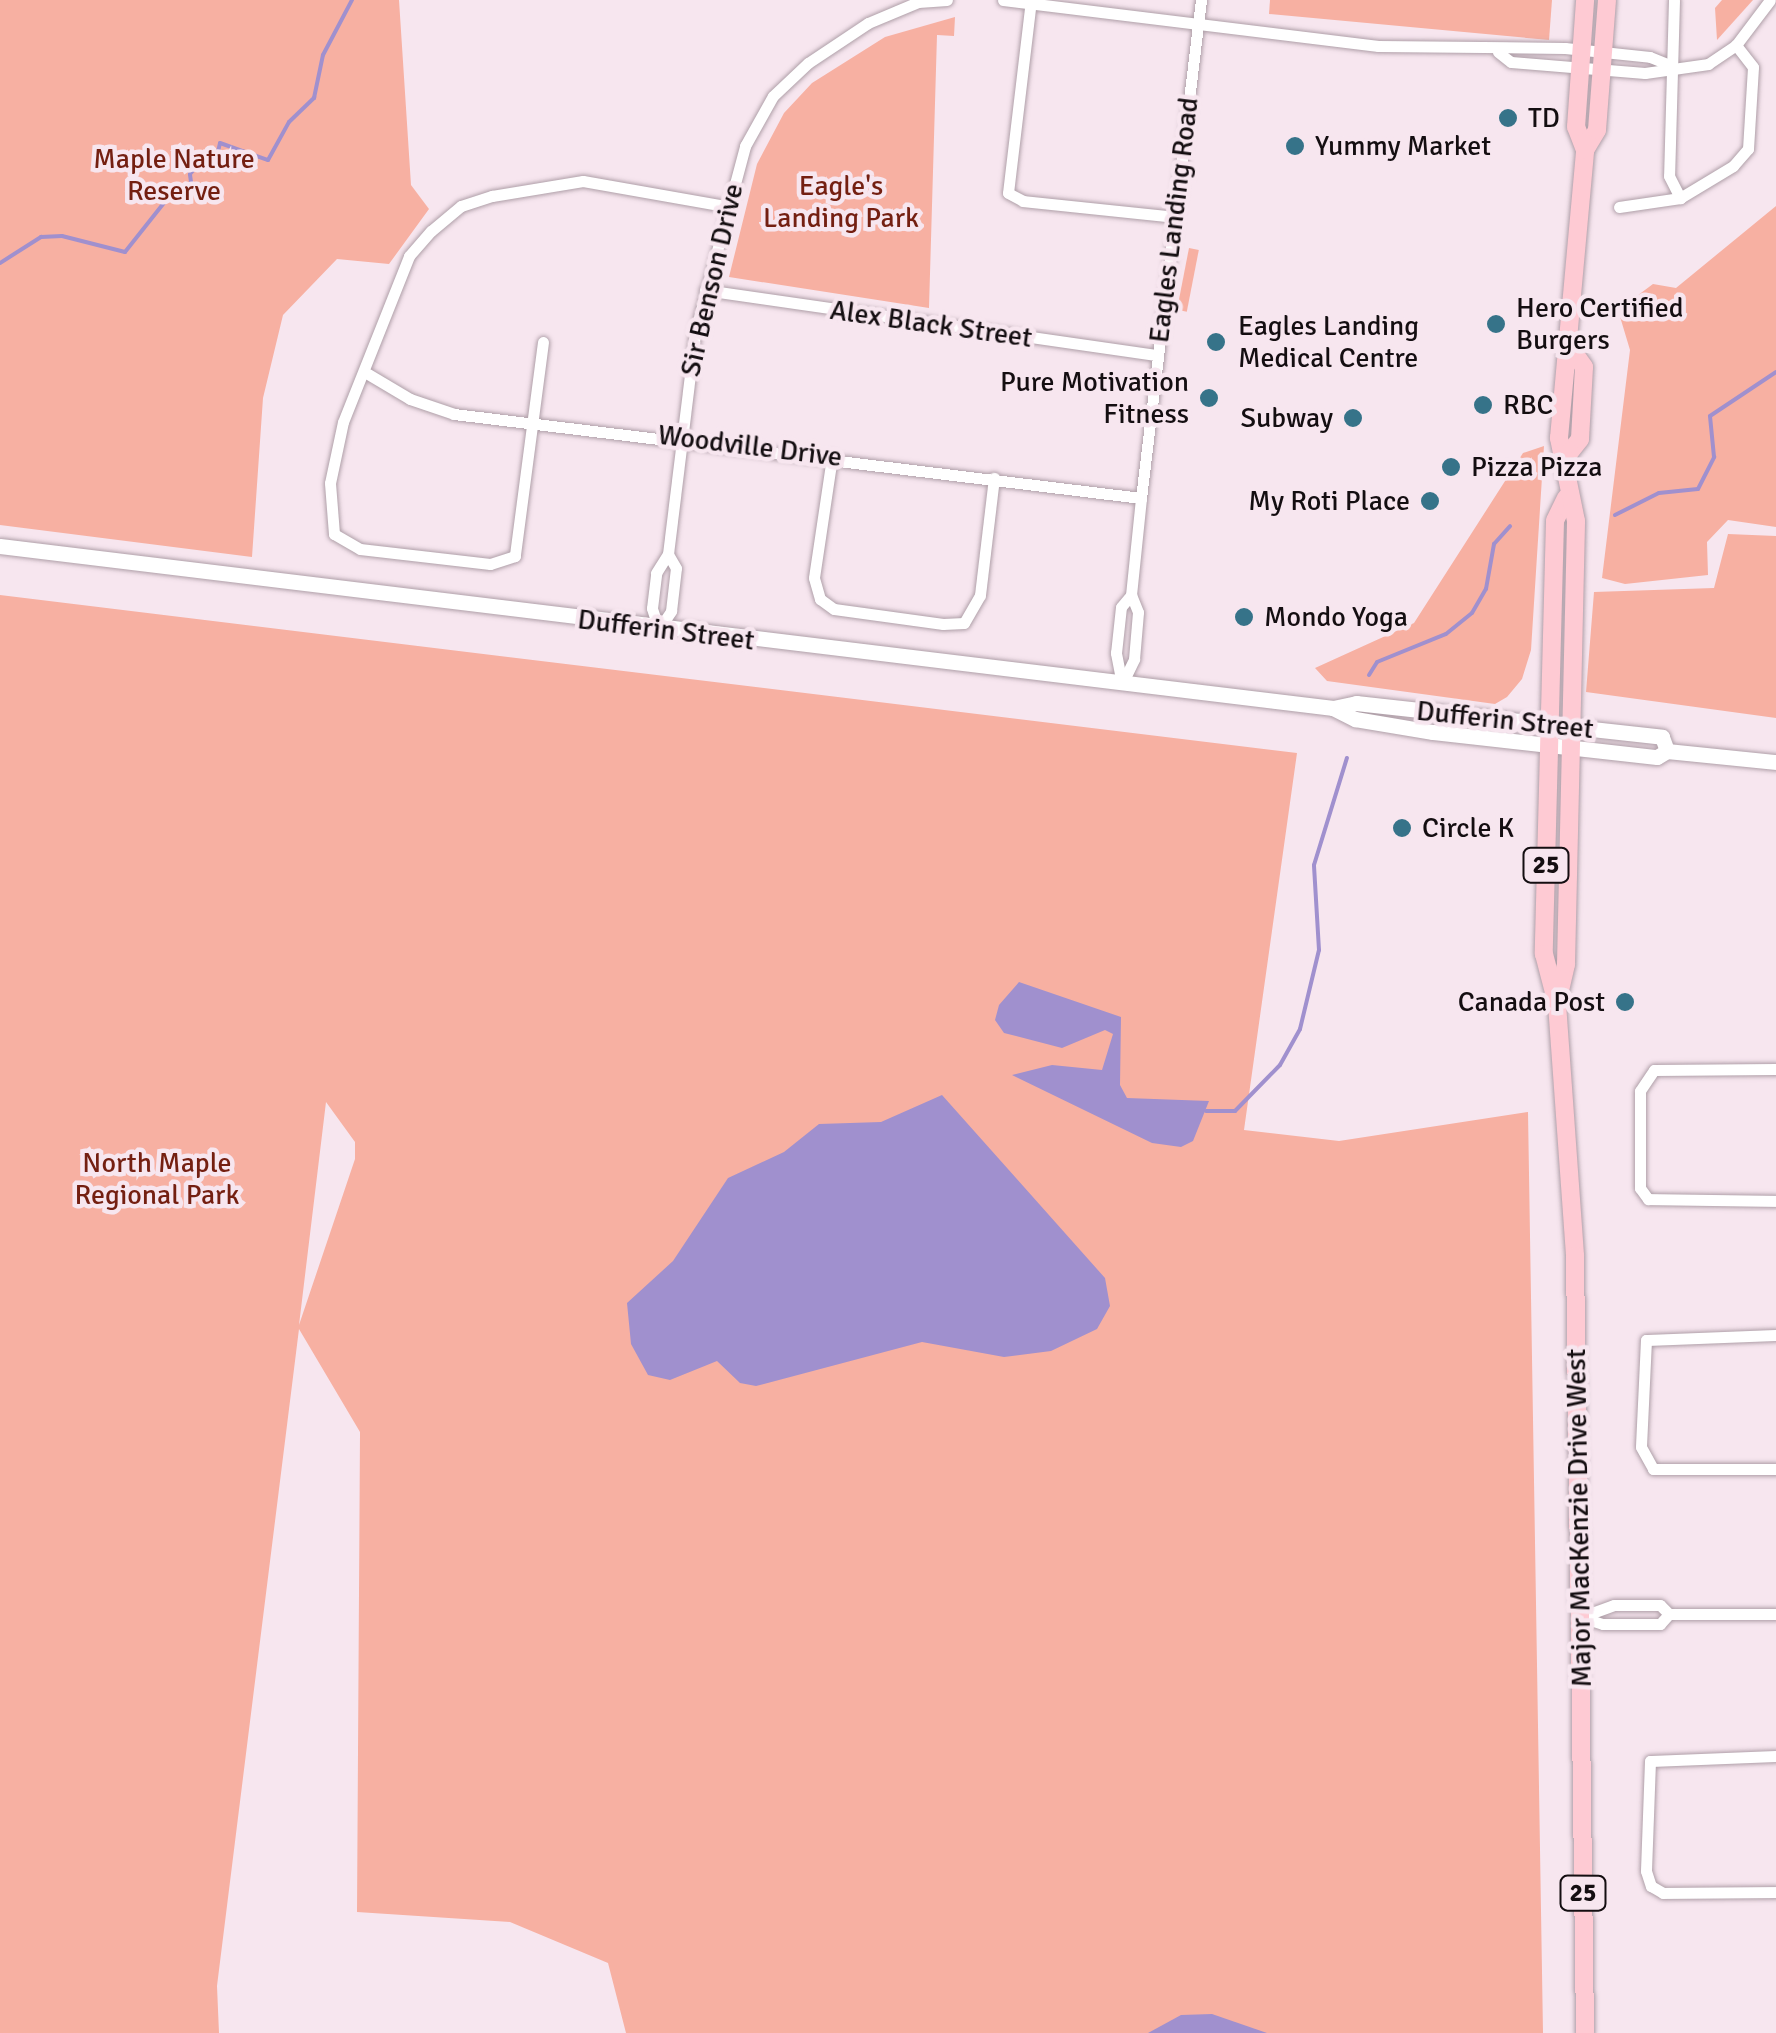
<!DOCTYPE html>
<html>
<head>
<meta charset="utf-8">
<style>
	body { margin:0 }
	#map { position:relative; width:1776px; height:2033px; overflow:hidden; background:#f7e6ef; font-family:Signika,sans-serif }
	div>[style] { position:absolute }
	.green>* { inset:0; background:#f7b0a2; transform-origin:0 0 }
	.water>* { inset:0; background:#a090ce }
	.stream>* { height:4px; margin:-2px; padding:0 2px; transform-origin:2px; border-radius:2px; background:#a090ce }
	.roads { filter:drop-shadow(0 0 2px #af9fa8) drop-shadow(0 0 2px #af9fa8) }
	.minor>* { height:11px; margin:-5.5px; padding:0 5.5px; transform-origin:5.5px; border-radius:5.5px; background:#fff }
	.secondary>* { height:15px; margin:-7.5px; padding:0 7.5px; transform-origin:7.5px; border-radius:7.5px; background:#fff }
	.primary>* { height:18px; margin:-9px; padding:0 9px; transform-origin:9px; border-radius:9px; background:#fecad3 }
	.dots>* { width:28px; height:28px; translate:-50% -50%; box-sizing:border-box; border:5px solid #f7e6ef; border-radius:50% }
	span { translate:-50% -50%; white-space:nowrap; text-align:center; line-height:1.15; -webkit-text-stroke:9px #f7e6ef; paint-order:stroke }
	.shield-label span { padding:2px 8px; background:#f7e6ef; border:2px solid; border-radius:8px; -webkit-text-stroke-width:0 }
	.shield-label { font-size:25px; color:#140e11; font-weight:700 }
	.poi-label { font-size:28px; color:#140e11 }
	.left { translate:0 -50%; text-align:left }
	.right { translate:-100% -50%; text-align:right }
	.park-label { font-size:28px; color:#741f11 }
	.street-label { font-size:28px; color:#140e11 }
</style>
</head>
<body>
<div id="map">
	<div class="green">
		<div style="clip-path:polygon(0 0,399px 0,411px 185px,429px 209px,389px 264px,337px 259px,283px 315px,263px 398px,252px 557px,0 525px)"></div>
		<div style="clip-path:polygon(1270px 0,1552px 0,1549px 40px,1269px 14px)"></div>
		<div style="clip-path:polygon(1722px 0,1753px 0,1717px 40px,1715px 8px)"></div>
		<div style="clip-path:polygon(955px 17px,954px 36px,937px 35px,929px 308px,729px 277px,757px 164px,784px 113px,812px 83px,885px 37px)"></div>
		<div style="clip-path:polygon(1776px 206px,1776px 527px,1728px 520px,1707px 542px,1708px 575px,1625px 584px,1602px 578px,1630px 350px,1618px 310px,1653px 284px,1676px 288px)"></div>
		<div style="left:1189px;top:248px;width:10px;height:63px;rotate:11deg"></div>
		<div style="clip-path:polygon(1544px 446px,1531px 650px,1522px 679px,1507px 697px,1495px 704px,1327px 681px,1315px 668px,1414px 623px,1523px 453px)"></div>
		<div style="clip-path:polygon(1728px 534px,1776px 536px,1776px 718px,1586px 692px,1594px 592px,1714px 588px)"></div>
		<div style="clip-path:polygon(evenodd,0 595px,1297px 753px,1244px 1130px,1339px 1141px,1528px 1112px,1543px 2033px,626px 2033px,608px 1963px,510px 1922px,357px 1912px,360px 1432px,299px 1329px,217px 1986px,219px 2033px,0 2033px,0 595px,326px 1102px,355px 1142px,355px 1159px,299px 1325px,326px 1102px)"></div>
	</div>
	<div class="water">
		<div style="clip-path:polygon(1019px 982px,1121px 1017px,1120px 1085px,1127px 1098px,1209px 1101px,1193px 1141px,1181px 1147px,1152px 1143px,1012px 1075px,1052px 1065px,1102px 1070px,1113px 1034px,1105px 1030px,1062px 1048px,1004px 1033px,995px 1020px,999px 1005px)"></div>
		<div style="clip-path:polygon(942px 1095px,1105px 1278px,1110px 1306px,1097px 1329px,1051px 1351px,1004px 1357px,922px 1342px,756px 1386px,740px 1383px,717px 1361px,670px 1380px,648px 1375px,631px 1344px,627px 1303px,673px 1261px,728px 1178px,784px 1152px,819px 1124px,881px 1122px)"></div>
		<div style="clip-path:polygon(1212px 2014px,1267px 2033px,1148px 2033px,1181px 2015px)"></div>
	</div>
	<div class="stream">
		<div style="left:0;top:263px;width:49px;rotate:-32.4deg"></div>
		<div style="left:41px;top:237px;width:21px;rotate:-3deg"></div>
		<div style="left:62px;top:236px;width:65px;rotate:14.3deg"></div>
		<div style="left:125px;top:252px;width:68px;rotate:-51.6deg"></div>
		<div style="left:167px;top:199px;width:27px;rotate:-22deg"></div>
		<div style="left:192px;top:189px;width:15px;rotate:-98deg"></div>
		<div style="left:190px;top:174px;width:21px;rotate:-49deg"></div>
		<div style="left:204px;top:158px;width:13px;rotate:-9deg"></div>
		<div style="left:217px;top:156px;width:13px;rotate:-77deg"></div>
		<div style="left:220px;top:143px;width:51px;rotate:19.5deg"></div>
		<div style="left:268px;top:160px;width:43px;rotate:-61.1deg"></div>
		<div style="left:289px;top:122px;width:35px;rotate:-44deg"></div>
		<div style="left:314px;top:98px;width:44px;rotate:-78.2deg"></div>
		<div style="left:323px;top:55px;width:62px;rotate:-62.2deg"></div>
		<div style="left:1615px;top:515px;width:49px;rotate:-26.6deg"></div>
		<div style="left:1659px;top:493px;width:39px;rotate:-6deg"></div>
		<div style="left:1698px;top:489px;width:36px;rotate:-63deg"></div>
		<div style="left:1714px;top:457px;width:41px;rotate:-95.6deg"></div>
		<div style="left:1710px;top:416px;width:79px;rotate:-33.7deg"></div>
		<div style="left:1369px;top:675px;width:15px;rotate:-58deg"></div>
		<div style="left:1377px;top:662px;width:74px;rotate:-22.1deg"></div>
		<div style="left:1446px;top:634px;width:33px;rotate:-39deg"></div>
		<div style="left:1472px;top:613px;width:28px;rotate:-60deg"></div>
		<div style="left:1486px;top:589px;width:46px;rotate:-79.9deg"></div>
		<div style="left:1494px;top:544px;width:24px;rotate:-48deg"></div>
		<div style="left:1206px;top:1111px;width:29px"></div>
		<div style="left:1235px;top:1111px;width:64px;rotate:-45.6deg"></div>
		<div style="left:1280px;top:1065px;width:41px;rotate:-60.9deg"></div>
		<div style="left:1300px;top:1029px;width:81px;rotate:-76.5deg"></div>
		<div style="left:1319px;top:950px;width:85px;rotate:-93.4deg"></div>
		<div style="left:1314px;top:865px;width:112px;rotate:-72.9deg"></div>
	</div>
	<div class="roads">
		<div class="minor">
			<div style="left:1003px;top:0;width:378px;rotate:7deg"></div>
			<div style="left:1378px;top:46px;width:187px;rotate:0.6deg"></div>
			<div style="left:1565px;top:48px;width:85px;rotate:6deg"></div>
			<div style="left:1650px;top:57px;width:22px;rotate:22deg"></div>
			<div style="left:1031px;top:0;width:194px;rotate:96.8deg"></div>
			<div style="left:1008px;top:193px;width:17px;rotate:28deg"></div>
			<div style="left:1023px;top:201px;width:153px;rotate:6deg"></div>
			<div style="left:1674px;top:0;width:176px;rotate:91.6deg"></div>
			<div style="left:1669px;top:176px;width:25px;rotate:63deg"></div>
			<div style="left:1498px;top:52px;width:16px;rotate:38deg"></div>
			<div style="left:1511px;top:62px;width:134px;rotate:4.7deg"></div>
			<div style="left:1645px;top:73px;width:64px;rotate:-8.1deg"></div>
			<div style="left:1708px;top:64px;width:34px;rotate:-34deg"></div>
			<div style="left:1736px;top:45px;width:56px;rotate:-52.9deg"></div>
			<div style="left:1619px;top:207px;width:62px;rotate:-8.4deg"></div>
			<div style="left:1680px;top:198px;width:62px;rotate:-31.1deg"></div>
			<div style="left:1733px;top:166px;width:23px;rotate:-49deg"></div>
			<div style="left:1748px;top:149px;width:82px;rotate:-86.5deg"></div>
			<div style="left:1753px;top:67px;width:28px;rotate:-128deg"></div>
			<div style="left:705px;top:290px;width:457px;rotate:8.2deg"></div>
			<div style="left:543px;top:342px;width:216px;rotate:97.5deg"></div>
			<div style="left:515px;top:556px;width:26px;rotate:162deg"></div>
			<div style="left:490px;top:564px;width:131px;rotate:-173.4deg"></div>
			<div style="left:360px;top:549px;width:30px;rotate:-150deg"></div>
			<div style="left:334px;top:534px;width:51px;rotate:-94.5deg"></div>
			<div style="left:330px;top:483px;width:62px;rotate:-78deg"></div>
			<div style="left:343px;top:422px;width:179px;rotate:-68.3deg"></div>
			<div style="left:409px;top:256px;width:33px;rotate:-49deg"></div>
			<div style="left:431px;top:231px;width:39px;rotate:-40deg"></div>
			<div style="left:461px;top:206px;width:33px;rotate:-18deg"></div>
			<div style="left:492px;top:196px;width:92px;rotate:-9.4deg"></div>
			<div style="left:583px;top:181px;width:144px;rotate:10deg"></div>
			<div style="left:368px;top:374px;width:49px;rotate:30.8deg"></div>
			<div style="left:410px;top:399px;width:46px;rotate:18.8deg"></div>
			<div style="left:454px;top:414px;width:692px;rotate:6.97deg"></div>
			<div style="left:832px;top:457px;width:122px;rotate:98.5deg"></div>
			<div style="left:814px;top:578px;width:22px;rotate:74deg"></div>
			<div style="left:820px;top:599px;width:17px;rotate:36deg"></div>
			<div style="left:834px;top:609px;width:110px;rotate:7.8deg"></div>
			<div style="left:943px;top:624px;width:21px;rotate:-3deg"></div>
			<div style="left:964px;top:623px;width:32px;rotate:-60deg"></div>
			<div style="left:980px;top:595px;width:118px;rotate:-83.2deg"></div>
			<div style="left:659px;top:629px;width:22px;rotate:-56deg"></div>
			<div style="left:671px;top:611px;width:43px;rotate:-83.4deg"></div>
			<div style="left:676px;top:568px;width:16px;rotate:-120deg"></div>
			<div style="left:659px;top:630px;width:23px;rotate:-108deg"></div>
			<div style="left:652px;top:608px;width:35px;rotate:-83deg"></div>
			<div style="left:656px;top:573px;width:22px;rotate:-58deg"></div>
			<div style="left:668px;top:554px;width:223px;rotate:-83deg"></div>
			<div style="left:695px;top:333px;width:194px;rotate:-75deg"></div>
			<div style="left:745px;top:146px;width:57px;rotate:-60.8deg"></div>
			<div style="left:773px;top:96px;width:48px;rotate:-43.3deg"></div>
			<div style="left:808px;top:63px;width:72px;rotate:-33.7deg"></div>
			<div style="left:868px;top:23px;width:54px;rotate:-22.8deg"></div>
			<div style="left:918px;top:2px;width:29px;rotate:-4deg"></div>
			<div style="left:1122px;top:684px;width:28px;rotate:-64deg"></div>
			<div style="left:1134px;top:659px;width:47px;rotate:-85.1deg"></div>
			<div style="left:1138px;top:612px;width:18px;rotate:-112deg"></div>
			<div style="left:1131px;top:595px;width:98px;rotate:-84.1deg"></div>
			<div style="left:1141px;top:498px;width:502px;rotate:-83.13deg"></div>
			<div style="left:1122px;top:684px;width:32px;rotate:-101deg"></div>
			<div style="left:1116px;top:653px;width:46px;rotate:-83.8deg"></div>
			<div style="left:1121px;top:607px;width:16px;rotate:-50deg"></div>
			<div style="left:1776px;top:1069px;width:122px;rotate:179.5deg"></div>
			<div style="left:1654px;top:1070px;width:25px;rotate:124deg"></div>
			<div style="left:1640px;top:1091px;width:97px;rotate:90deg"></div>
			<div style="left:1640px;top:1188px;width:14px;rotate:54deg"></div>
			<div style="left:1648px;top:1199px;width:128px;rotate:0.9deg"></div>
			<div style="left:1776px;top:1335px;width:130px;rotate:177.8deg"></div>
			<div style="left:1646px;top:1340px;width:107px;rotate:92.7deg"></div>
			<div style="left:1641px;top:1447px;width:25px;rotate:61deg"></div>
			<div style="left:1653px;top:1469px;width:123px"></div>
			<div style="left:1581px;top:1617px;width:35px;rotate:-20deg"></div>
			<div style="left:1614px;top:1605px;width:46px"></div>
			<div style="left:1660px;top:1605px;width:13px;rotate:45deg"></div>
			<div style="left:1669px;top:1614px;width:107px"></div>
			<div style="left:1581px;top:1617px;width:23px;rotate:18deg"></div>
			<div style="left:1603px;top:1624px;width:57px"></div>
			<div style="left:1660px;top:1624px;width:13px;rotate:-48deg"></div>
			<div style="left:1776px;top:1756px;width:126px;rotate:177.7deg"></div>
			<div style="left:1650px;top:1761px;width:110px;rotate:92.1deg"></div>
			<div style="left:1646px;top:1871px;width:16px;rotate:72deg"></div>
			<div style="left:1651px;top:1886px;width:14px;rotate:30deg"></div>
			<div style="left:1663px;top:1893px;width:113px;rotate:-0.5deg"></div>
		</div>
		<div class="secondary">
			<div style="left:0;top:546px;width:1343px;rotate:6.93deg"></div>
			<div style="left:1333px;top:708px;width:24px;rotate:-12deg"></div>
			<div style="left:1356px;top:703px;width:308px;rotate:6.3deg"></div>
			<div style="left:1662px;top:737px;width:15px;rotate:70deg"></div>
			<div style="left:1333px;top:708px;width:25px;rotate:27deg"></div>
			<div style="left:1355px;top:719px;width:79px;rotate:9.5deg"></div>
			<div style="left:1433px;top:732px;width:225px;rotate:6.4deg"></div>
			<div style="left:1657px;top:757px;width:12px;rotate:-31deg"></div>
			<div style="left:1667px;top:751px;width:110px;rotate:5.8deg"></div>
		</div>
		<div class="primary">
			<div style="left:1585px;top:150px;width:23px;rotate:-59deg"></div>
			<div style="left:1597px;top:130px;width:130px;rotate:-85.6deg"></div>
			<div style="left:1566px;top:457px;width:23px;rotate:-52deg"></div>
			<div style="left:1580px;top:439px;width:72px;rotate:-86.8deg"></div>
			<div style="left:1584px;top:367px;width:24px;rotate:-125deg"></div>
			<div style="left:1566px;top:498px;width:25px;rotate:116deg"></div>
			<div style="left:1555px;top:521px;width:433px;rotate:91.5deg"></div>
			<div style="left:1544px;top:954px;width:52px;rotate:75.4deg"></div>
			<div style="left:1557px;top:1004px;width:253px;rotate:85.9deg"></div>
			<div style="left:1575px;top:1256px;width:777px;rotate:89.26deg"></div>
			<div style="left:1558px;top:999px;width:36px;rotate:-77deg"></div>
			<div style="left:1566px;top:964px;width:443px;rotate:-88.7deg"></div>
			<div style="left:1576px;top:521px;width:85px;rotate:-101.6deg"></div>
			<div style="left:1559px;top:438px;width:289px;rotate:-84.8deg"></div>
			<div style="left:1585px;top:150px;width:25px;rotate:-111deg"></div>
			<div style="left:1576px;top:127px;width:127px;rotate:-85.9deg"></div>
		</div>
	</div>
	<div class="dots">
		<div style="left:1508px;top:118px;background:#367389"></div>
		<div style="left:1295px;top:146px;background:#367389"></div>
		<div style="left:1496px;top:324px;background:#367389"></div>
		<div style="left:1216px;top:342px;background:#367389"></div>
		<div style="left:1209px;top:398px;background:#367389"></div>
		<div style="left:1483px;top:405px;background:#367389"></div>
		<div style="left:1353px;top:418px;background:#367389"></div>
		<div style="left:1451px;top:467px;background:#367389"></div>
		<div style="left:1430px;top:501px;background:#367389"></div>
		<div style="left:1244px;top:617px;background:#367389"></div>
		<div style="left:1402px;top:828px;background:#367389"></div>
		<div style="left:1625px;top:1002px;background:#367389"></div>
	</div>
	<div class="shield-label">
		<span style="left:1546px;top:865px">25</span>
		<span style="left:1583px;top:1893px">25</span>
	</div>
	<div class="poi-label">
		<span class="left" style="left:1528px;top:118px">TD</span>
		<span class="left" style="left:1315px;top:146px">Yummy Market</span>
		<span class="left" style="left:1516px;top:324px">Hero Certified<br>Burgers</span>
		<span class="left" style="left:1238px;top:342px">Eagles Landing<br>Medical Centre</span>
		<span class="right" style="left:1189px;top:398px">Pure Motivation<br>Fitness</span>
		<span class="left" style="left:1503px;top:405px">RBC</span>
		<span class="right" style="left:1333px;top:418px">Subway</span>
		<span class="left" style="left:1471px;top:467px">Pizza Pizza</span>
		<span class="right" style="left:1410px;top:501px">My Roti Place</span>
		<span class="left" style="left:1264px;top:617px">Mondo Yoga</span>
		<span class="left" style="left:1422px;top:828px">Circle K</span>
		<span class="right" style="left:1605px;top:1002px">Canada Post</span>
	</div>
	<div class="park-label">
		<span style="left:174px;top:175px">Maple Nature<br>Reserve</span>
		<span style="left:841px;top:202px">Eagle's<br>Landing Park</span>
		<span style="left:157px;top:1179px">North Maple<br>Regional Park</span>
	</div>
	<div class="street-label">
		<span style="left:1174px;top:220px;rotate:-83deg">Eagles Landing Road</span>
		<span style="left:712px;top:280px;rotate:-77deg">Sir Benson Drive</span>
		<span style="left:931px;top:324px;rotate:8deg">Alex Black Street</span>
		<span style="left:750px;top:446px;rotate:7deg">Woodville Drive</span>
		<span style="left:666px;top:630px;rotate:7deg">Dufferin Street</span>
		<span style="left:1505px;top:720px;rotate:6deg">Dufferin Street</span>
		<span style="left:1579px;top:1518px;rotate:-91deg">Major MacKenzie Drive West</span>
	</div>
</div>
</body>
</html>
